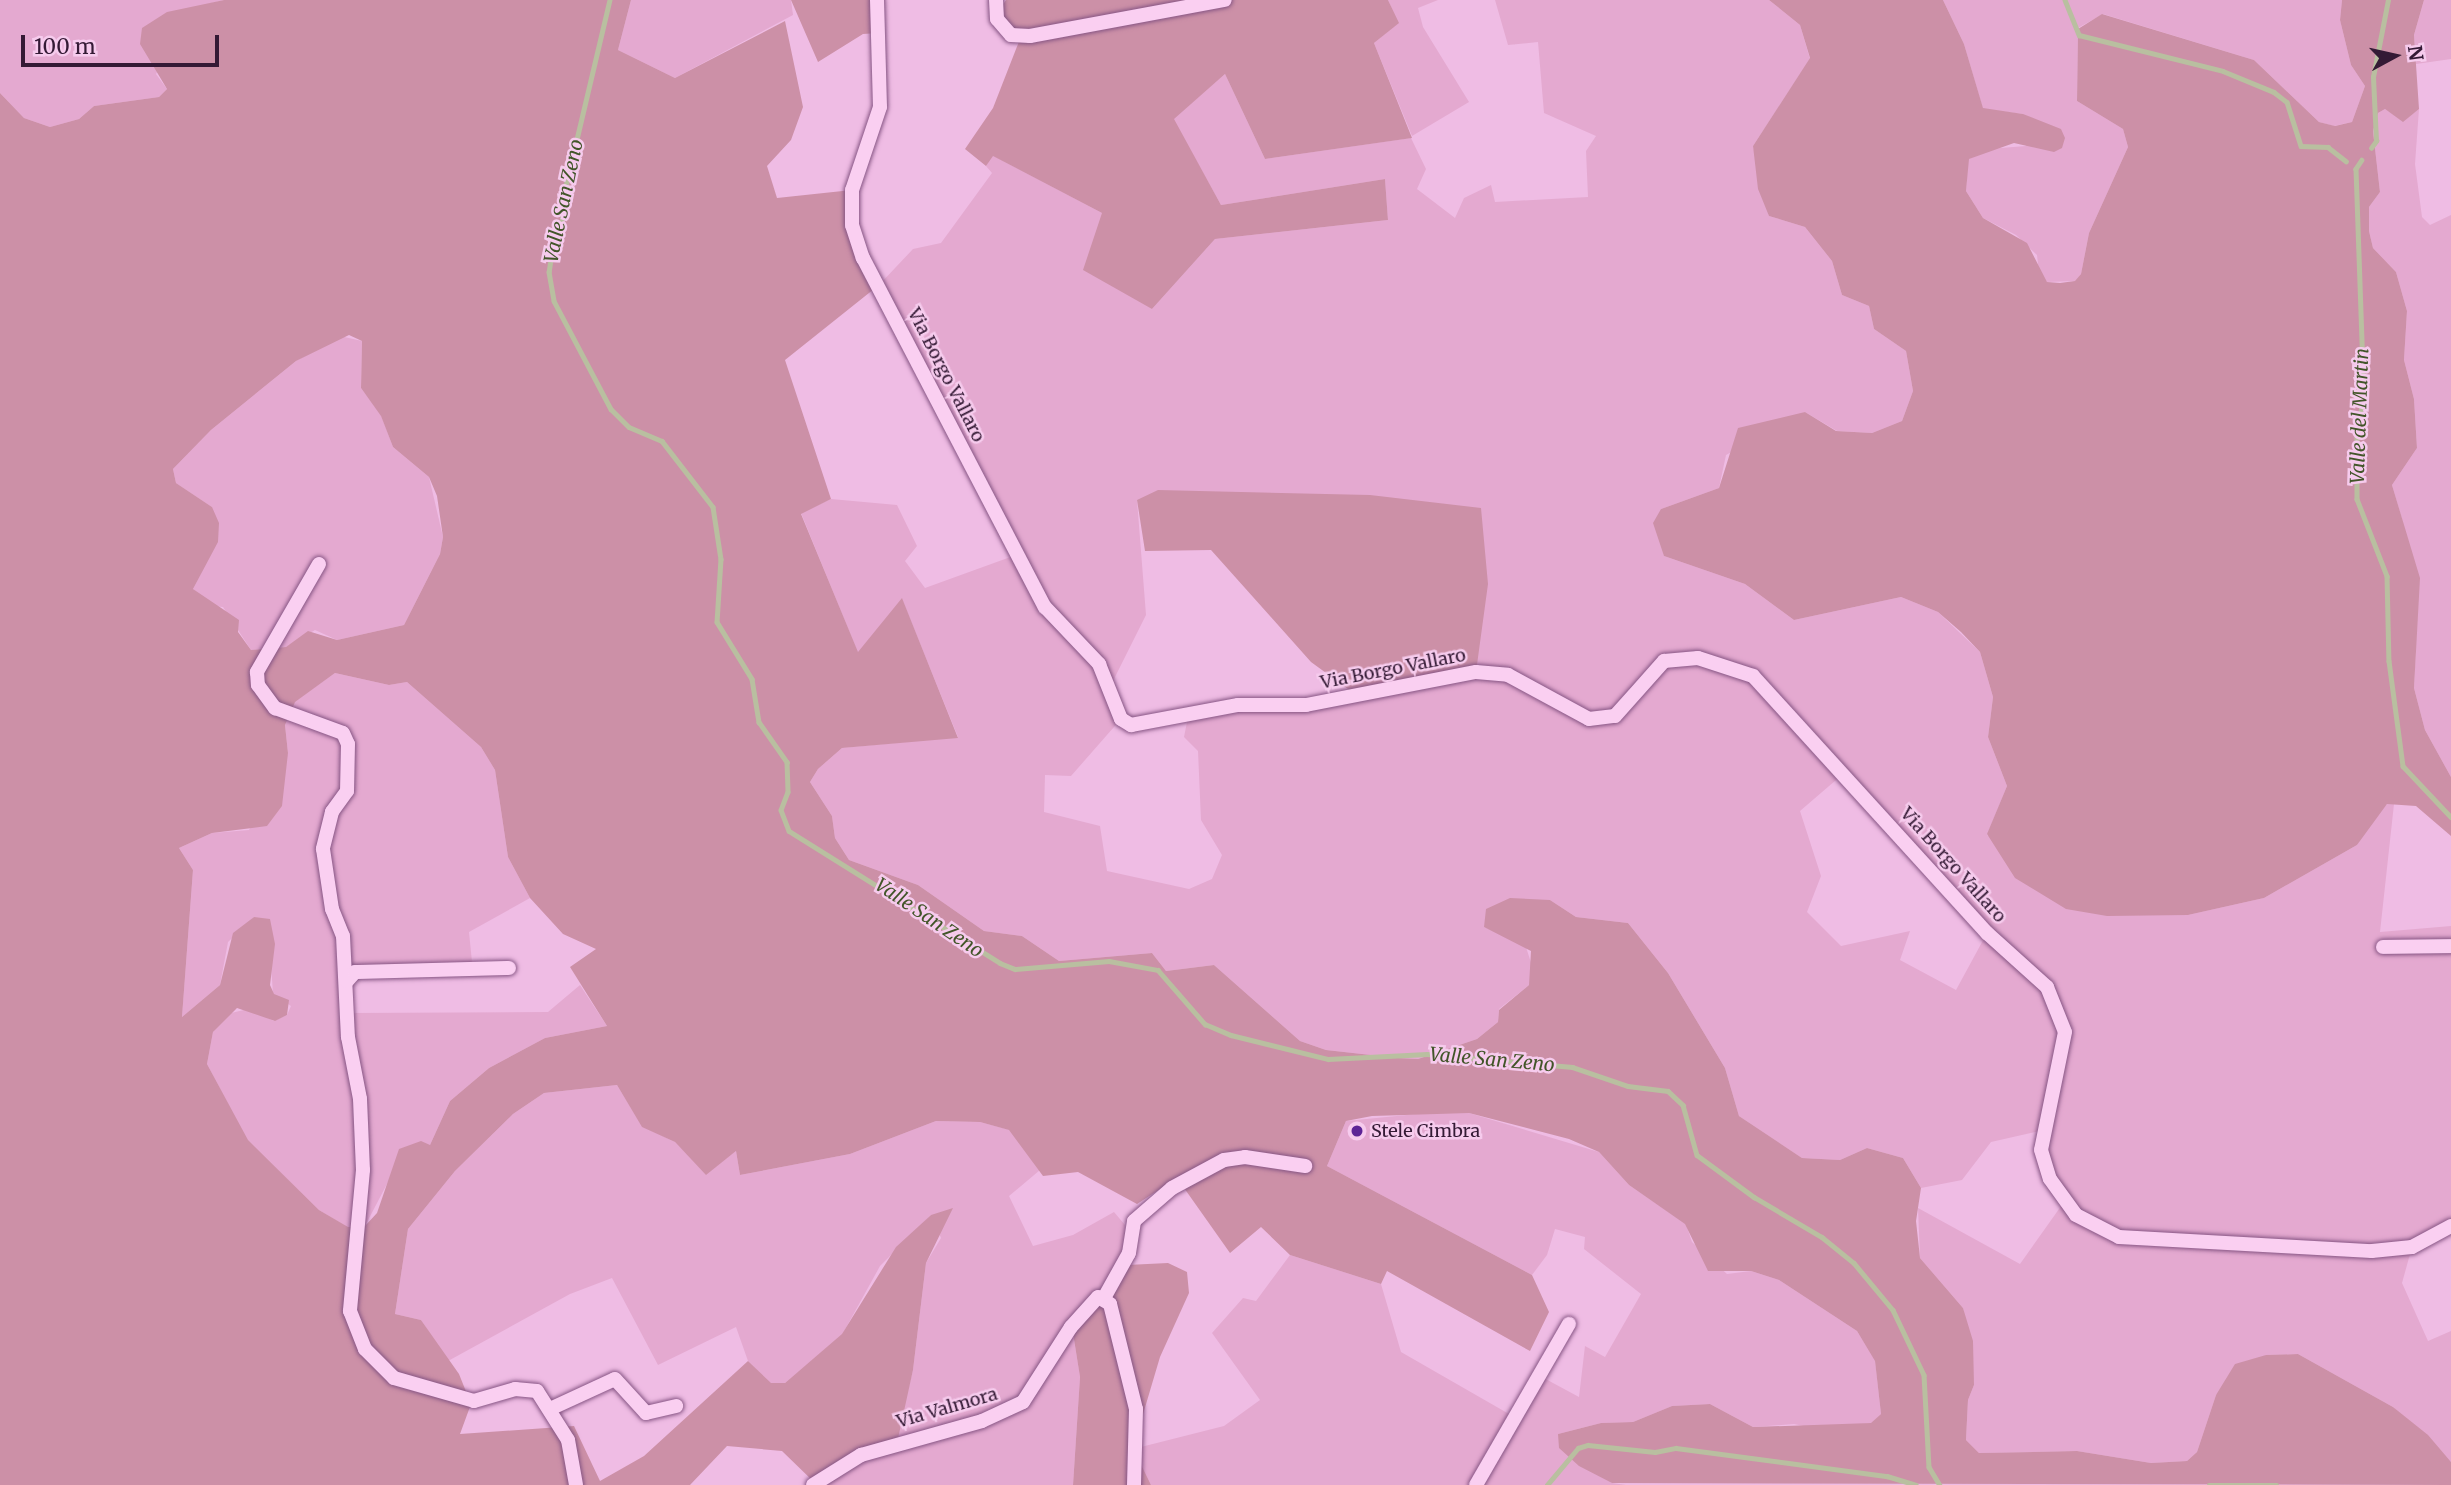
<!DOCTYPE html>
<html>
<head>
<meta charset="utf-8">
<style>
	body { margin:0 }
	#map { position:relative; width:2451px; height:1485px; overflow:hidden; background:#efbce4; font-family:Merriweather,serif }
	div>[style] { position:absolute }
	.farmland>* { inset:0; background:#e4a9d0 }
	.green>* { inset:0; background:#cc90a7 }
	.stream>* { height:4.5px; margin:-2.25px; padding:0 2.25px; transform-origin:2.25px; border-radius:2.25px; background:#b9bfa0 }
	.roads { filter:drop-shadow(0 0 2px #865584) drop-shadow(0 0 2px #865584) }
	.minor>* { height:14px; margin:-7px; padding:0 7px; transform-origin:7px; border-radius:7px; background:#facff1 }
	.dots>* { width:19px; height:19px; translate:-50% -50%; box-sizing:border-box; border:4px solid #f6cbed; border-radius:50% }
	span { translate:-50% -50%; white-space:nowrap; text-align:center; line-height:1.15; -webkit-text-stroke:5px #f6cbed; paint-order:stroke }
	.street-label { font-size:18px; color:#341a35 }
	.poi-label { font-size:18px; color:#341a35 }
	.left { translate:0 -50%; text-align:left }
	.water-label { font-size:19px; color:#425529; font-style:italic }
	.north { position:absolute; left:2360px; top:21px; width:70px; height:70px; -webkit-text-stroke:5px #f6cbed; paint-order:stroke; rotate:82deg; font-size:19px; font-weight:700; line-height:28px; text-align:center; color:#341a35 }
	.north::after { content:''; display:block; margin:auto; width:24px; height:32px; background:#341a35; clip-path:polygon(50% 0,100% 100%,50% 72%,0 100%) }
	.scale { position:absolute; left:21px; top:35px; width:198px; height:32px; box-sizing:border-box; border:4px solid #341a35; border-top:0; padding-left:9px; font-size:21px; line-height:24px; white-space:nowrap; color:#341a35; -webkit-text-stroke:5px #f6cbed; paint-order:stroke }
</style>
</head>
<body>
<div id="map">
	<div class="farmland">
		<div style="clip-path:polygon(0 0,224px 0,196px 7px,156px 74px,167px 89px,159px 97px,94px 106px,79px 119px,50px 127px,24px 118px,0 93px)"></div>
		<div style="clip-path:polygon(631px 0,791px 0,793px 15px,675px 78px,618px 50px)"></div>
		<div style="clip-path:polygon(1388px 0,1438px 0,1418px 8px,1423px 27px,1469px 102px,1412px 136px,1374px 43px,1398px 23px)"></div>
		<div style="clip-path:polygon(evenodd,1495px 0,1769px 0,1800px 25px,1810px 59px,1753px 146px,1769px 216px,1805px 227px,1832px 261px,1842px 295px,1869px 306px,1874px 329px,1906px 351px,1913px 391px,1902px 421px,1872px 433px,1837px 431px,1805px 412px,1726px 455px,1719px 488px,1661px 509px,1664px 556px,1745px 584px,1794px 620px,1901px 597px,1938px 612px,1980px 652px,1993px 697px,1988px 737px,2007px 786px,1987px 835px,2115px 912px,2188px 915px,2264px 898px,2357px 845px,2371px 820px,2387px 804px,2394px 804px,2380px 932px,2451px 926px,2451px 1226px,2412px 1247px,2402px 1283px,2428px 1341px,2451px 1331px,2451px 1462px,2393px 1407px,2298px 1354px,2266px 1355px,2216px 1395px,2197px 1452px,2187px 1461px,2151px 1463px,2077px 1451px,1979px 1453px,1966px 1440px,1968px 1400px,1974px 1385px,1963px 1308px,1920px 1258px,1918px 1208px,2020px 1264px,2064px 1202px,2040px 1131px,1991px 1142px,1962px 1180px,1921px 1188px,1903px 1158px,1867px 1148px,1840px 1160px,1802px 1158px,1739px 1116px,1725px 1068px,1668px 973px,1628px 923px,1576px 917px,1550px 900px,1484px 927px,1525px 944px,1534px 972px,1529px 985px,1499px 1009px,1498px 1022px,1477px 1039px,1418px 1059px,1398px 1058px,1326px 1050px,1300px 1041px,1214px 965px,1166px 971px,1152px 953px,1059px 961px,1022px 936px,984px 931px,918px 885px,849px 860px,835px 838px,832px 816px,810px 782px,818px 769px,842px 748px,958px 737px,902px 599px,858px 653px,801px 513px,831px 499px,897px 505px,917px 546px,905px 561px,925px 588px,1016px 555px,879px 285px,913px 249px,941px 243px,992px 173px,986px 166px,992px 155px,1102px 213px,1152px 309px,1215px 239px,1388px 220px,1385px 179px,1221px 205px,1173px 119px,1225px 74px,1265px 159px,1411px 138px,1426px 169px,1417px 189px,1455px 218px,1464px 198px,1491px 185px,1495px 202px,1588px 197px,1586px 151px,1596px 136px,1544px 113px,1538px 42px,1508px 45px,1495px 0,1137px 500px,1476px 672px,1306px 705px,1189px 712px,1184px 737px,1198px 751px,1201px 820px,1222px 855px,1212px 879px,1189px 889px,1107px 871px,1100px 826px,1044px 812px,1045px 775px,1071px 776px,1121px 719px,1110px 687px,1146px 615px,1137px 500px,1495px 0,1843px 774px,1987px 933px,1956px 990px,1900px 960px,1910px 931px,1841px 946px,1807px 912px,1821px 876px,1800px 811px,1843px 774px)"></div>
		<div style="clip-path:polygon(1943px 0,2342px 0,2340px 20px,2351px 65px,2365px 86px,2352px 122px,2334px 126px,2319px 122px,2254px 60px,2103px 14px,2078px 28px,2077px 101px,2123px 129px,2128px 147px,2089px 233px,2081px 274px,2076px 281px,2047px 282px,2039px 273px,2037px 255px,2016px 235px,1983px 218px,1966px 191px,1968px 159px,1988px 149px,2026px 146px,2023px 114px,1983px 109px,1964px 44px)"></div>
		<div style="clip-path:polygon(2424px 0,2451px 0,2451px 59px,2416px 64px,2414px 35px)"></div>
		<div style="clip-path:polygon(2385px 109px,2403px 121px,2419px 109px,2415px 164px,2422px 217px,2430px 225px,2451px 215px,2451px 777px,2425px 730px,2414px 688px,2416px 647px,2402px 519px,2392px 485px,2417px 448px,2414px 399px,2404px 360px,2407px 311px,2396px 272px,2373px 248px,2369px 231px,2369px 207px,2380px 192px,2373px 131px,2378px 113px)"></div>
		<div style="clip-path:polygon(340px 336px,362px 341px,361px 388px,381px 415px,393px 447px,429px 477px,443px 537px,440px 554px,404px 625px,337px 640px,315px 630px,286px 647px,251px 650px,223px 607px,212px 606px,193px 589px,202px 571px,212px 507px,176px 483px,173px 469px,211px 430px,296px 361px)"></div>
		<div style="clip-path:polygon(335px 673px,389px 685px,407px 682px,481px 747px,495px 770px,508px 857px,530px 898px,469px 932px,472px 962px,346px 967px,350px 1013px,548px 1012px,580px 985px,607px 1026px,545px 1038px,489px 1068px,450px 1101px,430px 1145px,388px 1182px,365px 1226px,347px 1227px,319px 1210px,247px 1140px,207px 1064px,213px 1032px,227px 1014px,248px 1009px,274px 1021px,287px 1015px,291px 1006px,273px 994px,271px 964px,254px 917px,228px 942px,220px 985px,182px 1017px,193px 870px,179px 848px,212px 833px,249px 830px,288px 753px,285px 725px,294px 702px)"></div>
		<div style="clip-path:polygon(617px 1085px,642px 1126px,675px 1142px,706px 1174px,736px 1151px,740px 1175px,850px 1154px,936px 1121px,980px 1122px,1010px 1130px,1040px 1170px,1009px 1196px,1033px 1246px,1073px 1235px,1114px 1212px,1125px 1225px,1127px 1265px,1073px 1333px,1080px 1377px,1073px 1485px,815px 1485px,900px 1422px,913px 1370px,926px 1263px,941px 1238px,931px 1215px,880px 1266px,842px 1335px,785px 1383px,771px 1384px,748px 1361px,736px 1327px,658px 1365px,612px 1278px,570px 1294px,448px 1361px,421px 1320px,395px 1314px,408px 1229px,455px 1171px,513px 1114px,544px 1093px)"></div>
		<div style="clip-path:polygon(1427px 1113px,1469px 1113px,1599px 1152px,1629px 1185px,1686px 1224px,1692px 1242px,1727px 1274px,1751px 1271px,1779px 1280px,1857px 1331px,1875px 1360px,1881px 1414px,1872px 1423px,1818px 1429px,1794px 1424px,1753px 1427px,1710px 1404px,1672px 1406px,1633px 1422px,1601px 1423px,1558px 1434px,1612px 1483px,1626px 1485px,1151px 1485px,1133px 1449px,1224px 1426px,1260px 1400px,1212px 1333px,1243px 1298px,1256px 1301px,1290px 1255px,1381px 1284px,1401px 1352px,1516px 1418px,1540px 1376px,1579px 1397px,1585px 1346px,1605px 1357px,1641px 1294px,1584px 1249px,1585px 1237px,1555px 1229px,1547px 1255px,1532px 1275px,1327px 1166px,1346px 1121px)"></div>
	</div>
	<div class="green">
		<div style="clip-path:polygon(evenodd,224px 0,631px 0,618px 50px,675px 78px,785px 21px,803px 107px,791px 140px,767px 166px,777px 198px,852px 190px,850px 214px,879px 285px,785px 360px,831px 499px,801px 514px,858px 652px,902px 598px,958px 738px,842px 748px,818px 769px,810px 782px,832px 816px,835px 838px,849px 860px,918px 885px,984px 931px,1022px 936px,1059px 961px,1152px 953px,1166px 971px,1214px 965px,1300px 1041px,1326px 1050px,1398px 1058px,1418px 1059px,1477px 1039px,1498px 1022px,1499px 1010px,1529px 985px,1531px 951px,1484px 927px,1486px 909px,1510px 898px,1550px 900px,1576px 917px,1628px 923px,1668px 973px,1725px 1068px,1739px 1116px,1802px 1158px,1840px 1160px,1867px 1148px,1903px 1158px,1921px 1188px,1916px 1221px,1920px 1258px,1963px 1308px,1973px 1341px,1974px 1385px,1968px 1400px,1966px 1440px,1979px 1453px,2077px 1451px,2151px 1463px,2187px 1461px,2197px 1452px,2216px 1395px,2235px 1364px,2266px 1355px,2298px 1354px,2393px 1407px,2428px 1435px,2451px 1462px,2451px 1485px,1612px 1483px,1579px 1466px,1559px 1448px,1558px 1434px,1601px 1423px,1633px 1422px,1672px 1406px,1710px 1404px,1753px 1427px,1871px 1423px,1881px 1414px,1875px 1361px,1857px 1331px,1779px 1280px,1751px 1271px,1708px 1271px,1685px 1224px,1629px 1185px,1599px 1152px,1569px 1139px,1469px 1113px,1372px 1116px,1346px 1121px,1327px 1166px,1532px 1275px,1549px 1312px,1530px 1351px,1387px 1271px,1381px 1284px,1290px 1255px,1261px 1227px,1230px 1253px,1177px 1178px,1137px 1204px,1078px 1172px,1043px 1176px,1009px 1130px,980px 1122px,936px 1121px,850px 1154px,740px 1175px,736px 1151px,706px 1175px,675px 1142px,642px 1127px,617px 1085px,544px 1093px,513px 1114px,455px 1171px,408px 1229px,395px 1314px,421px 1320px,459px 1374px,471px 1404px,460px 1434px,574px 1426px,600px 1481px,644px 1456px,748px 1361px,771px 1383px,785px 1383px,842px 1334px,896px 1247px,931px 1215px,953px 1208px,926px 1263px,913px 1370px,897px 1443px,816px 1484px,782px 1451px,727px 1446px,690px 1485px,0 1485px,0 93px,24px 118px,50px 127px,79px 119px,94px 106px,159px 97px,167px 89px,140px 44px,142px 28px,167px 12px,224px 0,349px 335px,362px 341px,361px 388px,381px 416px,393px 447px,429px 477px,437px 496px,443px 537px,440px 554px,404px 625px,337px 640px,308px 631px,286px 647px,251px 650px,238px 632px,239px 620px,193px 589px,218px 542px,219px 523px,212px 507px,176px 483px,173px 469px,211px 430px,296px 361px,349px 335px,224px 0,335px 673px,389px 685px,407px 682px,481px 747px,495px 770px,508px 857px,530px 898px,563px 934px,596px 949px,570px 967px,607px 1026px,545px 1038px,489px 1068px,450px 1101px,430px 1145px,421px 1141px,399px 1149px,377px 1213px,365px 1226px,348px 1227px,319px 1210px,248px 1140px,207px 1064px,213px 1032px,237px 1008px,275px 1021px,287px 1015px,289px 1000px,274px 994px,270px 985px,275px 944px,270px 919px,254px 917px,233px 933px,220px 985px,182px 1017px,193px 870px,179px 848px,212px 833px,267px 826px,282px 806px,288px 753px,285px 725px,295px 702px,335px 673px)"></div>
		<div style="clip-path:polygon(791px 0,877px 0,878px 33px,863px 34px,818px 62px)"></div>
		<div style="clip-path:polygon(1006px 0,1388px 0,1399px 23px,1374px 43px,1412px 138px,1265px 159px,1225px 74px,1174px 119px,1221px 205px,1385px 179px,1388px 220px,1215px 239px,1152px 309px,1083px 270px,1102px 213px,993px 156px,986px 166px,965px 149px,993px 108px,1020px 39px,1007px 28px,1002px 6px)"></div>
		<div style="clip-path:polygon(1769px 0,1943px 0,1964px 44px,1983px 108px,2023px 114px,2061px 129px,2065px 138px,2062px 148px,2054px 152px,2014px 143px,1969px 159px,1966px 191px,1983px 218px,2027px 243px,2047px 282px,2060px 283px,2075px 281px,2081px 274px,2089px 233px,2128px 147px,2123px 129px,2077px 101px,2078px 29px,2102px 14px,2254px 60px,2319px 122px,2335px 126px,2352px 122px,2365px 86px,2351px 65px,2340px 20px,2342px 0,2424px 0,2414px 35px,2419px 109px,2403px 122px,2385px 109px,2378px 113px,2373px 131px,2380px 192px,2369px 207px,2369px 231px,2373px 248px,2396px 272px,2407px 311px,2404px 360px,2414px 399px,2417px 448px,2392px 485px,2420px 578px,2414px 688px,2425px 730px,2451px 777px,2451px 836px,2416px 806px,2387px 804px,2357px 845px,2264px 898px,2188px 915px,2107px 916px,2066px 909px,2015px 878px,1987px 834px,2007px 786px,1988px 737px,1993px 697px,1980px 652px,1961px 632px,1938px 612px,1901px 597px,1794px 620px,1745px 584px,1664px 556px,1653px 523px,1661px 509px,1719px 488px,1738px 428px,1805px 412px,1836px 431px,1872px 433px,1902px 421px,1913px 391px,1906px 351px,1874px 329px,1869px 306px,1842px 295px,1832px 261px,1805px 227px,1769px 216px,1758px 189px,1753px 146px,1810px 58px,1800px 25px)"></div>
		<div style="clip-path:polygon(1158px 490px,1370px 495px,1481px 508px,1488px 584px,1476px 672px,1359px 697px,1311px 662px,1211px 550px,1145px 551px,1137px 500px)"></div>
		<div style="clip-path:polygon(1168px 1263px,1187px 1272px,1189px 1293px,1160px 1357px,1133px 1448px,1151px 1485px,1073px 1485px,1080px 1377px,1073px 1333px,1127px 1265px)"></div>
	</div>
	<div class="stream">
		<div style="left:610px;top:0;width:191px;rotate:103.3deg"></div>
		<div style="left:566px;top:186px;width:47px;rotate:96.1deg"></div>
		<div style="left:561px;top:233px;width:14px;rotate:124deg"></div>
		<div style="left:553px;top:245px;width:27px;rotate:98deg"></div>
		<div style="left:549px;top:272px;width:29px;rotate:80deg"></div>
		<div style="left:554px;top:301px;width:122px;rotate:62.2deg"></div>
		<div style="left:611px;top:409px;width:25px;rotate:45deg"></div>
		<div style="left:629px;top:427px;width:36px;rotate:23deg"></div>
		<div style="left:662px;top:441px;width:83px;rotate:52.3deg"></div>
		<div style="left:713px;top:507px;width:53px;rotate:81.3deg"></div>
		<div style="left:721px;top:559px;width:63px;rotate:93.6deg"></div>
		<div style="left:717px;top:622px;width:67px;rotate:58.4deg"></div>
		<div style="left:752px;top:679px;width:44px;rotate:80.8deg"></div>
		<div style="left:759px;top:722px;width:49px;rotate:55deg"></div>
		<div style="left:787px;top:762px;width:30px;rotate:88deg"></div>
		<div style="left:788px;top:792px;width:19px;rotate:111deg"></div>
		<div style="left:781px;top:810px;width:22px;rotate:69deg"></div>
		<div style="left:789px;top:831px;width:249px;rotate:32deg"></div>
		<div style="left:1000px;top:963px;width:16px;rotate:22deg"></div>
		<div style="left:1015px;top:969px;width:94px;rotate:-4.9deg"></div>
		<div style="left:1109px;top:961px;width:50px;rotate:10.4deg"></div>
		<div style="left:1158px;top:970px;width:72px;rotate:49deg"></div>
		<div style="left:1205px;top:1024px;width:28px;rotate:23deg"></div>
		<div style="left:1231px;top:1035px;width:100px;rotate:13.9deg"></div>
		<div style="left:1328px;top:1059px;width:99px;rotate:-2.9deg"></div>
		<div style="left:1427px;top:1054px;width:146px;rotate:5.1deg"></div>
		<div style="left:1572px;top:1067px;width:59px;rotate:18.7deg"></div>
		<div style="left:1628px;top:1086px;width:40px;rotate:7.1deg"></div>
		<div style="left:1668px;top:1091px;width:21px;rotate:43deg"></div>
		<div style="left:1683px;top:1105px;width:52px;rotate:74.4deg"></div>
		<div style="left:1697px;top:1155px;width:71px;rotate:36.4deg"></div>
		<div style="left:1754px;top:1197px;width:79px;rotate:30.5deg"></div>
		<div style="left:1822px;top:1237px;width:41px;rotate:39.1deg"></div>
		<div style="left:1854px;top:1263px;width:61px;rotate:50.3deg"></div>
		<div style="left:1893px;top:1310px;width:72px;rotate:64.5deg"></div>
		<div style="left:1924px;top:1375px;width:92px;rotate:86.9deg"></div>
		<div style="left:1929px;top:1467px;width:21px;rotate:59deg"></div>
		<div style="left:2065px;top:0;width:38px;rotate:68deg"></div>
		<div style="left:2079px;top:35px;width:148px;rotate:14deg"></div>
		<div style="left:2223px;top:71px;width:55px;rotate:22.4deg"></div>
		<div style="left:2274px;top:92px;width:16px;rotate:38deg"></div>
		<div style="left:2287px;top:102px;width:46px;rotate:72.3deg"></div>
		<div style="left:2301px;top:146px;width:27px;rotate:2deg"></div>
		<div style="left:2328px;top:147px;width:23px;rotate:38deg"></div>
		<div style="left:2371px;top:148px;width:9px;rotate:-54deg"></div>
		<div style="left:2376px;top:141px;width:64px;rotate:-92.7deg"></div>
		<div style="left:2373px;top:77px;width:78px;rotate:-79deg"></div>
		<div style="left:2362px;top:160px;width:11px;rotate:124deg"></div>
		<div style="left:2356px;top:169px;width:228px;rotate:88deg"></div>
		<div style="left:2364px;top:397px;width:36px;rotate:101deg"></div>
		<div style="left:2357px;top:432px;width:67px;rotate:90deg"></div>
		<div style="left:2357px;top:499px;width:83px;rotate:68.7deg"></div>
		<div style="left:2387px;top:576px;width:85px;rotate:88.7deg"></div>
		<div style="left:2389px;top:661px;width:106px;rotate:82.4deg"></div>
		<div style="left:2403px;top:766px;width:70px;rotate:46.7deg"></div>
		<div style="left:1547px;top:1485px;width:48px;rotate:-50deg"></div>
		<div style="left:1578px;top:1448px;width:10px;rotate:-17deg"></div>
		<div style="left:1588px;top:1445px;width:67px;rotate:6deg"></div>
		<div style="left:1655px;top:1452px;width:21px;rotate:-11deg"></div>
		<div style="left:1676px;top:1448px;width:213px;rotate:7.6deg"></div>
		<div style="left:1887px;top:1476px;width:30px;rotate:17deg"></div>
		<div style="left:2209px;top:1485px;width:68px"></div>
	</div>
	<div class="roads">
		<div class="minor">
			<div style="left:877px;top:0;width:107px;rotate:88.4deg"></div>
			<div style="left:880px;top:107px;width:88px;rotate:108.6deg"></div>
			<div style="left:852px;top:190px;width:35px;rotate:90deg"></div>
			<div style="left:852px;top:225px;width:35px;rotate:72deg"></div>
			<div style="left:863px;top:258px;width:394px;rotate:62.5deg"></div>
			<div style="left:1045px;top:607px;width:79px;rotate:46.5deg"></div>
			<div style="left:1099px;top:664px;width:59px;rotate:68.2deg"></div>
			<div style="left:1121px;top:719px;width:12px;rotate:31deg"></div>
			<div style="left:1131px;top:725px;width:109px;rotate:-10.6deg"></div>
			<div style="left:1238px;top:705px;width:68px"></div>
			<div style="left:1306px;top:705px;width:173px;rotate:-11deg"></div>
			<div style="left:1476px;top:672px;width:32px;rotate:5deg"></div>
			<div style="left:1508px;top:675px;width:92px;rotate:28.5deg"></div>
			<div style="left:1589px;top:719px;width:26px;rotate:-7deg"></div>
			<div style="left:1615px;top:716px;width:74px;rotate:-48.3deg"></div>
			<div style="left:1664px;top:661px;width:34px;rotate:-5deg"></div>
			<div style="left:1698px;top:658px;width:58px;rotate:18.1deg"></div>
			<div style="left:1753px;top:676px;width:348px;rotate:47.7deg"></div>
			<div style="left:1987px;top:933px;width:81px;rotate:42deg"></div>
			<div style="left:2047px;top:987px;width:48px;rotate:68.2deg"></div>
			<div style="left:2065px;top:1032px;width:120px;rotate:101.5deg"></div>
			<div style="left:2041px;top:1150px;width:30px;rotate:73deg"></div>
			<div style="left:2050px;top:1179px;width:44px;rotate:54.2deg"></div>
			<div style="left:2076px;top:1215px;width:48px;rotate:27.1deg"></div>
			<div style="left:2119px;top:1237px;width:253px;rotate:3.2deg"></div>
			<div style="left:2372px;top:1251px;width:40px;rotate:-5.7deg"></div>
			<div style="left:2412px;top:1247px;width:44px;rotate:-28.3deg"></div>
			<div style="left:996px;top:0;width:19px;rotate:87deg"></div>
			<div style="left:997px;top:19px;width:21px;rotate:49deg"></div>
			<div style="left:1011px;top:35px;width:19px;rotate:3deg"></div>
			<div style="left:1030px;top:36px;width:198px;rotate:-10.5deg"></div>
			<div style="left:319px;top:564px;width:125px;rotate:119.9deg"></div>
			<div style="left:257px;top:672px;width:13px;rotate:86deg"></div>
			<div style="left:258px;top:685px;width:29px;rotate:54deg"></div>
			<div style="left:275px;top:708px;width:72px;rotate:20.2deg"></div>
			<div style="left:343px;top:733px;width:12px;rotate:66deg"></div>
			<div style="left:348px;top:744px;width:47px;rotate:91.2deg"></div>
			<div style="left:347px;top:791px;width:26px;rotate:126deg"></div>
			<div style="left:332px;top:812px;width:38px;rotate:104deg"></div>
			<div style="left:323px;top:849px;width:61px;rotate:81.5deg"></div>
			<div style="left:332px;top:909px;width:29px;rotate:68deg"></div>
			<div style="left:343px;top:936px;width:101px;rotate:87.2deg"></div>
			<div style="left:348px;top:1037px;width:63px;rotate:79deg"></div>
			<div style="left:360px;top:1099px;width:71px;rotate:87.6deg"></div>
			<div style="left:363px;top:1170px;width:142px;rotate:95.3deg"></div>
			<div style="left:350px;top:1311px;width:41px;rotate:68.5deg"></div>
			<div style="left:365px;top:1349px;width:41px;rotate:45deg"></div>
			<div style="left:394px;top:1378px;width:83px;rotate:16deg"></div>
			<div style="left:474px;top:1401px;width:43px;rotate:-16.3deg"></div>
			<div style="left:515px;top:1389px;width:22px;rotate:5deg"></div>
			<div style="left:537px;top:1391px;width:58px;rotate:57.7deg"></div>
			<div style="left:568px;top:1440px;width:46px;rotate:79.9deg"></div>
			<div style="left:2383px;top:947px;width:68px;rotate:-0.8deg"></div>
			<div style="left:347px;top:981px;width:12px;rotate:-48deg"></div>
			<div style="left:355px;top:972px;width:154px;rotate:-1.5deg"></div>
			<div style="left:1104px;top:1298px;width:51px;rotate:-60.9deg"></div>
			<div style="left:1129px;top:1253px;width:32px;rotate:-81deg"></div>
			<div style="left:1134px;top:1221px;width:50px;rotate:-41deg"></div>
			<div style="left:1172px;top:1188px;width:59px;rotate:-28.3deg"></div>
			<div style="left:1224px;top:1160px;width:21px;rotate:-8deg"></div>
			<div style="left:1245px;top:1157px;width:61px;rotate:8.5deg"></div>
			<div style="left:552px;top:1408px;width:69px;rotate:-24.7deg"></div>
			<div style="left:615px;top:1379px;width:46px;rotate:47.6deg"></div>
			<div style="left:646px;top:1413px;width:31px;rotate:-13deg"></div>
			<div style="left:813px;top:1485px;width:57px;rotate:-32deg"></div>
			<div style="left:861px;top:1455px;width:126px;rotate:-15.7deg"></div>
			<div style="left:982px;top:1421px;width:45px;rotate:-24.9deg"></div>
			<div style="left:1023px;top:1402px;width:89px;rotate:-57.4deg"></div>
			<div style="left:1071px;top:1327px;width:40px;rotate:-48deg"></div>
			<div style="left:1098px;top:1297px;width:14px;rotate:30deg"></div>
			<div style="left:1110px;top:1304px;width:108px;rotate:76.1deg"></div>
			<div style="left:1136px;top:1409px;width:76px;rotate:91.5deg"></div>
			<div style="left:1476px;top:1485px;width:186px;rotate:-60deg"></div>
		</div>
	</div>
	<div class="dots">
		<div style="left:1357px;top:1131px;background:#5d2496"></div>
	</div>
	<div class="street-label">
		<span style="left:946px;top:375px;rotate:63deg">Via Borgo Vallaro</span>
		<span style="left:1393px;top:669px;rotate:-11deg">Via Borgo Vallaro</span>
		<span style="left:1953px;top:865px;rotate:48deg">Via Borgo Vallaro</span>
		<span style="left:947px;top:1408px;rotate:-16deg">Via Valmora</span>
	</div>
	<div class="poi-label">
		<span class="left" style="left:1371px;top:1131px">Stele Cimbra</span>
	</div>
	<div class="water-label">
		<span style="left:564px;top:201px;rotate:-78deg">Valle San Zeno</span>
		<span style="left:2360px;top:416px;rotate:-88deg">Valle del Martin</span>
		<span style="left:929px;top:918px;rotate:34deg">Valle San Zeno</span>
		<span style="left:1492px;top:1060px;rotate:5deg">Valle San Zeno</span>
	</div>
	<div class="north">N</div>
	<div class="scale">100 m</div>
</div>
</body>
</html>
